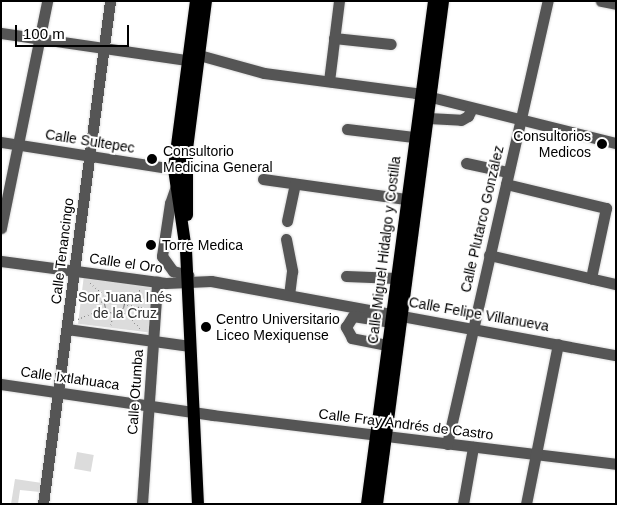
<!DOCTYPE html>
<html>
<head>
<meta charset="utf-8">
<style>
	body { margin:0 }
	#map { position:relative; width:617px; height:505px; overflow:hidden; background:#fff; font-family:Helvetica,sans-serif }
	div>[style] { position:absolute }
	.green>* { inset:0; background:#dcdcdc; transform-origin:0 0 }
	.path>* { height:1px; margin-top:-0.5px; transform-origin:0; background:repeating-linear-gradient(90deg,#777 0 1px,transparent 0 3.5px) }
	.path>.ring { margin:-0.5px; padding:0; box-sizing:content-box; background:none; border:1px solid #777; border-radius:50% }
	.roads { filter:drop-shadow(0 0 1px #dbdbdb) drop-shadow(0 0 1px #dbdbdb) }
	.minor>* { height:11px; margin:-5.5px; padding:0 5.5px; transform-origin:5.5px; border-radius:5.5px; background:#555 }
	.major>* { height:12px; margin:-6px; padding:0 6px; transform-origin:6px; border-radius:6px; background:#000 }
	.dots>* { width:14px; height:14px; translate:-50% -50%; box-sizing:border-box; border:2px solid #fff; border-radius:50% }
	span { translate:-50% -50%; white-space:nowrap; text-align:center; line-height:1.15; -webkit-text-stroke:4px #fff; paint-order:stroke }
	.poi-label { font-size:14px; color:#000 }
	.right { translate:-100% -50%; text-align:right }
	.left { translate:0 -50%; text-align:left }
	.street-label { font-size:14px; color:#000 }
	.park-label { font-size:14px; color:#333 }
	.frame { position:absolute; inset:0; border:2px solid #000; pointer-events:none }
	.scale { position:absolute; left:15px; top:25px; width:114px; height:22px; box-sizing:border-box; border:2px solid #000; border-top:0; padding-left:6px; font-size:15px; line-height:18px; white-space:nowrap; color:#000; -webkit-text-stroke:4px #fff; paint-order:stroke }
</style>
</head>
<body>
<div id="map">
	<div class="green">
		<div style="left:84px;top:275px;width:72px;height:49px;rotate:7deg"></div>
		<div style="left:77px;top:452px;width:17px;height:17px;rotate:10deg"></div>
		<div style="clip-path:polygon(15px 479px,42px 483px,40px 492px,20px 490px,18px 504px,11px 504px)"></div>
	</div>
	<div class="path">
		<div style="left:90px;top:283px;width:21px;rotate:39deg"></div>
		<div class="ring" style="left:104px;top:293px;width:19px;height:19px"></div>
		<div style="left:123px;top:298px;width:19px;rotate:-25deg"></div>
		<div style="left:80px;top:299px;width:23px;rotate:7deg"></div>
		<div style="left:124px;top:304px;width:21px;rotate:11deg"></div>
		<div style="left:122px;top:310px;width:28px;rotate:45deg"></div>
		<div style="left:78px;top:319px;width:28px;rotate:-23deg"></div>
		<div style="left:111px;top:325px;width:11px;rotate:-80deg"></div>
	</div>
	<div class="roads">
		<div class="minor">
			<div style="left:601px;top:1px;width:15px;rotate:11deg"></div>
			<div style="left:1px;top:33px;width:188px;rotate:8.3deg"></div>
			<div style="left:334px;top:38px;width:57px;rotate:6deg"></div>
			<div style="left:199px;top:55px;width:67px;rotate:15.5deg"></div>
			<div style="left:264px;top:73px;width:152px;rotate:7.5deg"></div>
			<div style="left:415px;top:93px;width:207px;rotate:14deg"></div>
			<div style="left:329px;top:81px;width:81px;rotate:-82.9deg"></div>
			<div style="left:428px;top:118px;width:33px;rotate:3deg"></div>
			<div style="left:461px;top:120px;width:8px;rotate:-30deg"></div>
			<div style="left:468px;top:116px;width:9px;rotate:-63deg"></div>
			<div style="left:347px;top:129px;width:67px;rotate:6.8deg"></div>
			<div style="left:1px;top:142px;width:175px;rotate:8.9deg"></div>
			<div style="left:466px;top:163px;width:43px;rotate:12.1deg"></div>
			<div style="left:263px;top:179px;width:144px;rotate:8deg"></div>
			<div style="left:506px;top:184px;width:103px;rotate:13.5deg"></div>
			<div style="left:606px;top:208px;width:72px;rotate:102.1deg"></div>
			<div style="left:176px;top:186px;width:18px;rotate:109deg"></div>
			<div style="left:170px;top:203px;width:54px;rotate:98.6deg"></div>
			<div style="left:162px;top:256px;width:19px;rotate:54deg"></div>
			<div style="left:173px;top:271px;width:16px;rotate:15deg"></div>
			<div style="left:287px;top:221px;width:38px;rotate:-78deg"></div>
			<div style="left:1px;top:228px;width:232px;rotate:-78.5deg"></div>
			<div style="left:286px;top:239px;width:33px;rotate:79deg"></div>
			<div style="left:292px;top:271px;width:23px;rotate:97deg"></div>
			<div style="left:489px;top:255px;width:130px;rotate:12.9deg"></div>
			<div style="left:1px;top:261px;width:166px;rotate:7.6deg"></div>
			<div style="left:166px;top:283px;width:45px;rotate:-2.5deg"></div>
			<div style="left:211px;top:281px;width:412px;rotate:10.4deg"></div>
			<div style="left:346px;top:276px;width:50px;rotate:2.3deg"></div>
			<div style="left:67px;top:329px;width:124px;rotate:7.9deg"></div>
			<div style="left:387px;top:345px;width:36px;rotate:-169deg"></div>
			<div style="left:352px;top:338px;width:13px;rotate:-119deg"></div>
			<div style="left:346px;top:327px;width:13px;rotate:-58deg"></div>
			<div style="left:353px;top:316px;width:37px;rotate:9deg"></div>
			<div style="left:1px;top:384px;width:214px;rotate:8.3deg"></div>
			<div style="left:213px;top:415px;width:406px;rotate:6.9deg"></div>
			<div style="left:447px;top:444px;width:454px;rotate:-77.2deg"></div>
			<div style="left:43px;top:504px;width:507px;rotate:-82.41deg"></div>
			<div style="left:142px;top:504px;width:223px;rotate:-86.1deg"></div>
			<div style="left:463px;top:504px;width:58px;rotate:-80deg"></div>
			<div style="left:526px;top:504px;width:163px;rotate:-78.7deg"></div>
		</div>
		<div class="major">
			<div style="left:196px;top:1px;width:169px;rotate:97.5deg"></div>
			<div style="left:174px;top:169px;width:82px;rotate:81.6deg"></div>
			<div style="left:186px;top:250px;width:254px;rotate:87.3deg"></div>
			<div style="left:187px;top:215px;width:66px;rotate:-90deg"></div>
			<div style="left:187px;top:149px;width:149px;rotate:-82.7deg"></div>
			<div style="left:367px;top:504px;width:507px;rotate:-82.41deg"></div>
			<div style="left:377px;top:504px;width:507px;rotate:-82.52deg"></div>
		</div>
	</div>
	<div class="dots">
		<div style="left:602px;top:144px;background:#000"></div>
		<div style="left:152px;top:159px;background:#000"></div>
		<div style="left:151px;top:245px;background:#000"></div>
		<div style="left:206px;top:327px;background:#000"></div>
	</div>
	<div class="poi-label">
		<span class="right" style="left:591px;top:144px">Consultorios<br>Medicos</span>
		<span class="left" style="left:163px;top:159px">Consultorio<br>Medicina General</span>
		<span class="left" style="left:162px;top:245px">Torre Medica</span>
		<span class="left" style="left:216px;top:327px">Centro Universitario<br>Liceo Mexiquense</span>
	</div>
	<div class="street-label">
		<span style="left:90px;top:141px;rotate:9deg">Calle Sultepec</span>
		<span style="left:482px;top:219px;rotate:-77deg">Calle Plutarco González</span>
		<span style="left:384px;top:250px;rotate:-83deg">Calle Miguel Hidalgo y Costilla</span>
		<span style="left:62px;top:251px;rotate:-83deg">Calle Tenancingo</span>
		<span style="left:126px;top:263px;rotate:8deg">Calle el Oro</span>
		<span style="left:479px;top:314px;rotate:10deg">Calle Felipe Villanueva</span>
		<span style="left:70px;top:378px;rotate:8deg">Calle Ixtlahuaca</span>
		<span style="left:135px;top:392px;rotate:-86deg">Calle Otumba</span>
		<span style="left:406px;top:424px;rotate:7deg">Calle Fray Andrés de Castro</span>
	</div>
	<div class="park-label">
		<span style="left:125px;top:305px">Sor Juana Inés<br>de la Cruz</span>
	</div>
	<div class="frame"></div>
	<div class="scale">100 m</div>
</div>
</body>
</html>
